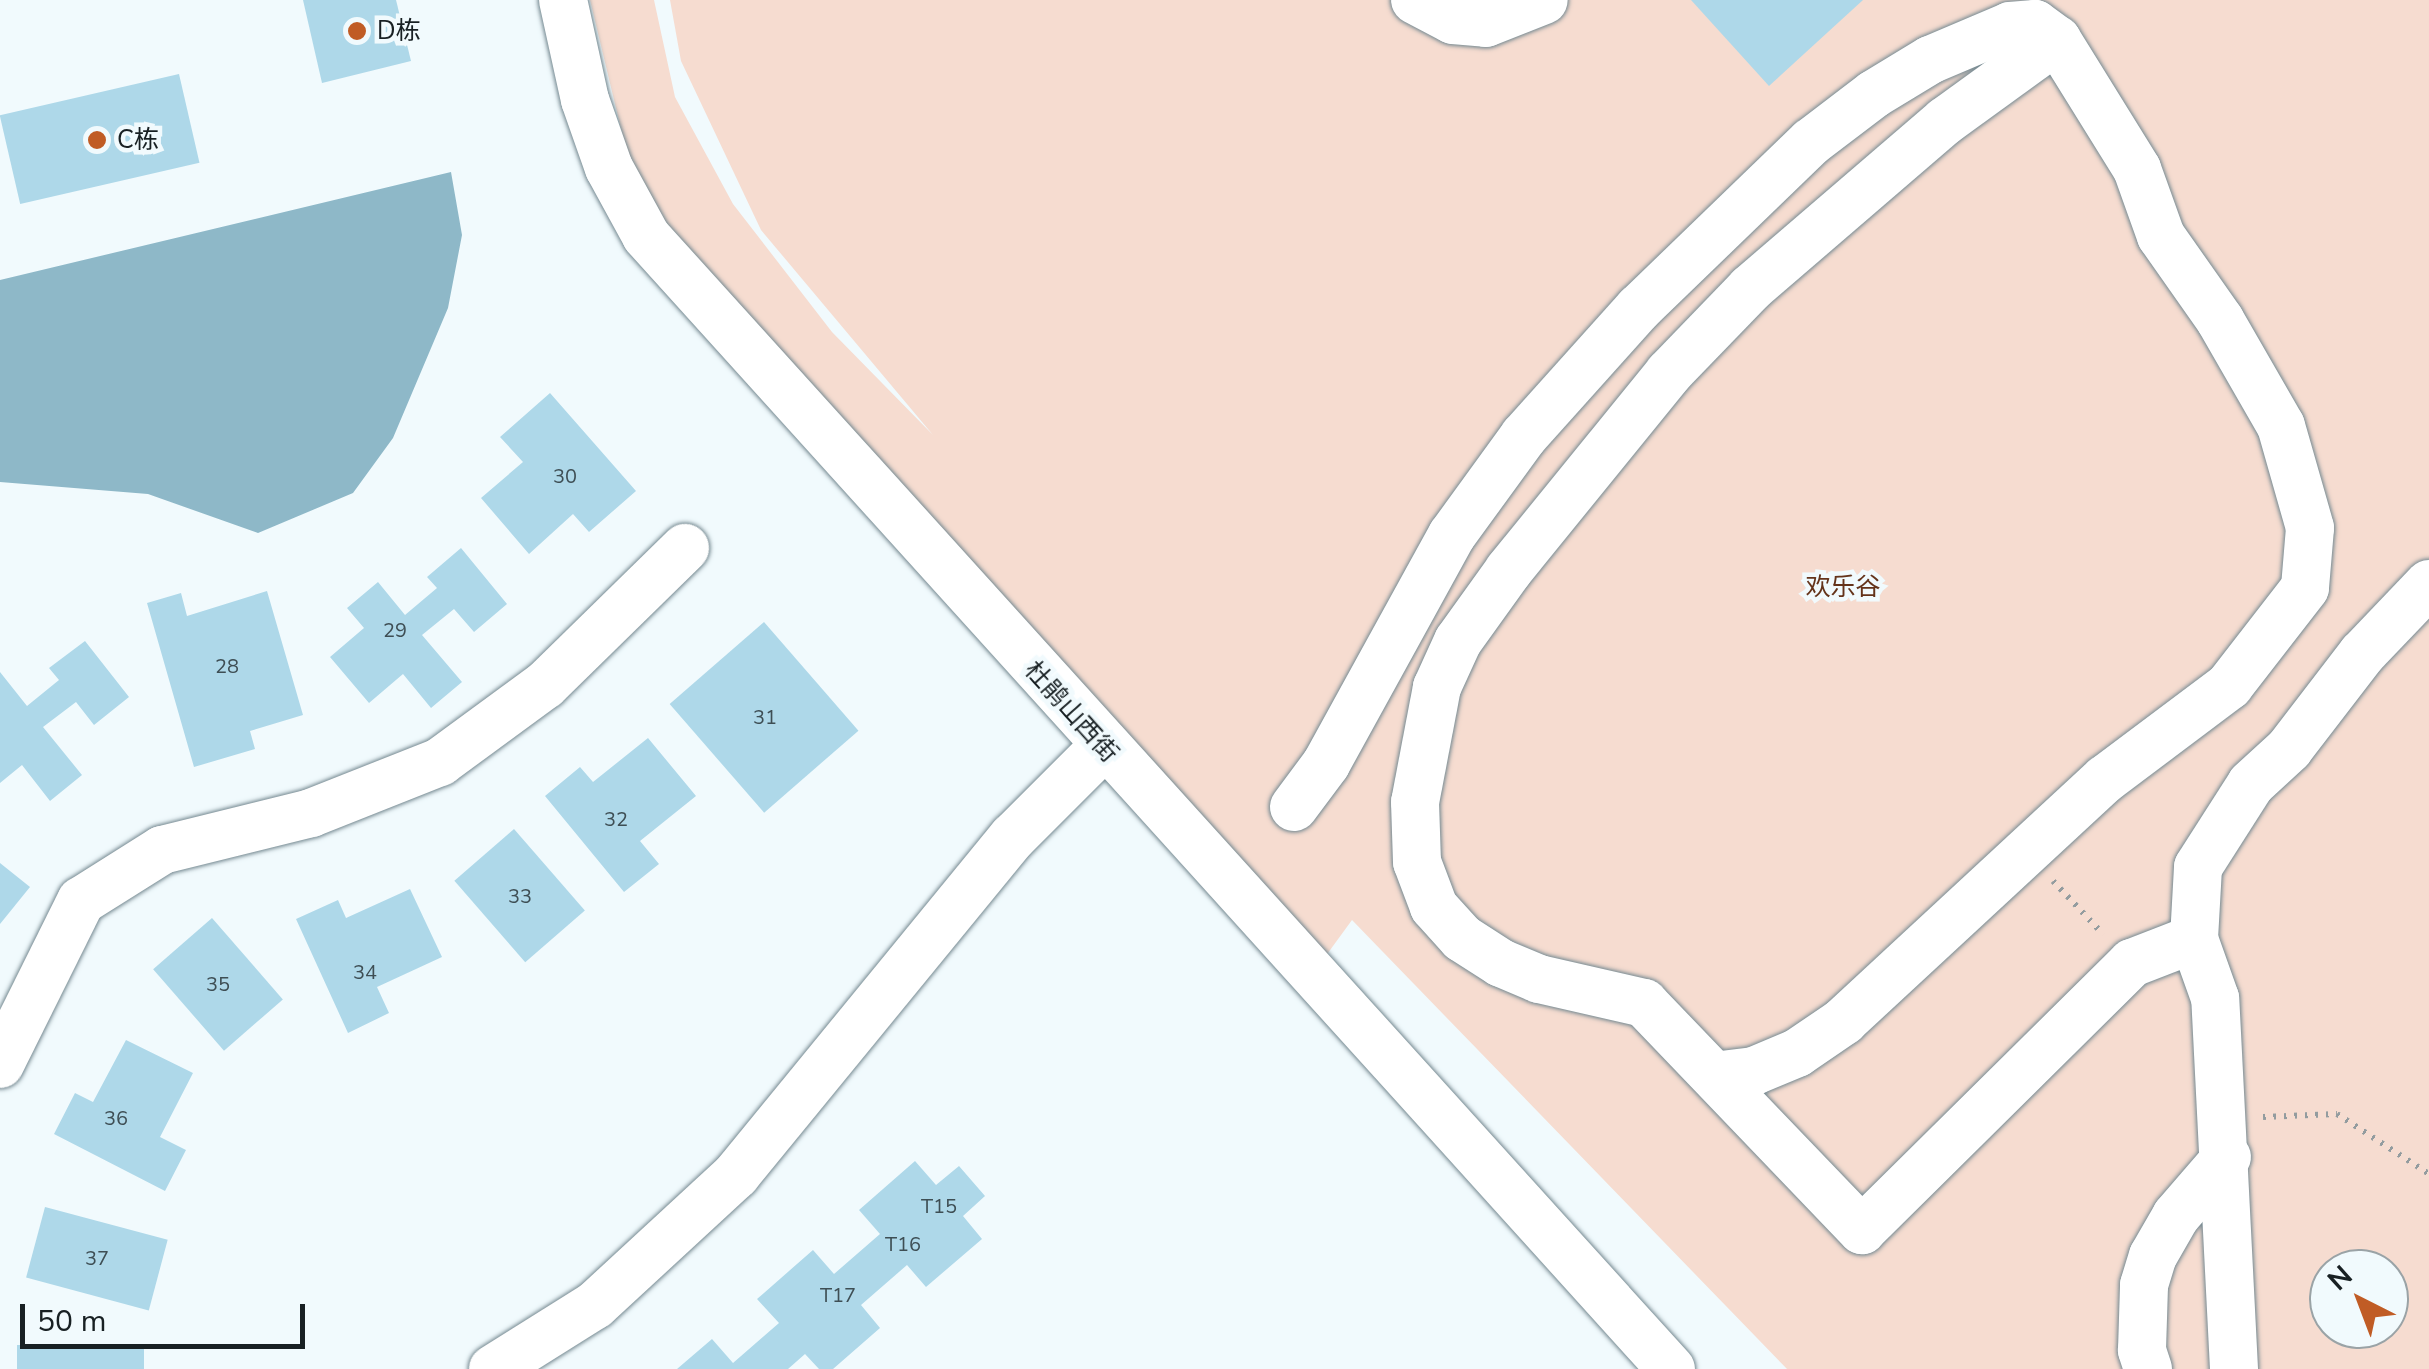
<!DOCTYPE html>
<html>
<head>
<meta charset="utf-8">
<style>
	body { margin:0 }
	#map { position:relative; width:2429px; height:1369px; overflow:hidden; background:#f1fafd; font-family:"Nunito Sans","Noto Sans SC",sans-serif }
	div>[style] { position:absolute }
	.green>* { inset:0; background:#f6dcd0 }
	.water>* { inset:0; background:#8eb8c8 }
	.building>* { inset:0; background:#aed8e9; transform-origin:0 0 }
	.path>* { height:6px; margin-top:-3px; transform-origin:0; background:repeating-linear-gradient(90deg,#939c9f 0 2.5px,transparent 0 10.5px) }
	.roads { filter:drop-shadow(0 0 2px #758991) drop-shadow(0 0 2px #758991) }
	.minor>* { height:48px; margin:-24px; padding:0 24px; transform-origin:24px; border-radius:24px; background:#fff }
	.dots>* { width:28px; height:28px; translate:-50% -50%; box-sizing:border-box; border:5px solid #f1fafd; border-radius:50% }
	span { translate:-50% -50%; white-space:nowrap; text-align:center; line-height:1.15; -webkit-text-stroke:9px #f1fafd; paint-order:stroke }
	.number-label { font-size:20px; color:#3e4e54 }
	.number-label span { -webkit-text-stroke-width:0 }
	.poi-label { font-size:25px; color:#182023 }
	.left { translate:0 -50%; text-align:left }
	.park-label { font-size:25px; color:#64331a }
	.street-label { font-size:25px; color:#182023 }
	.north { position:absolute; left:2309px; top:1249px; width:100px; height:100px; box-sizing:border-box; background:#f1fafd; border:2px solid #9aa3a6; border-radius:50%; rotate:318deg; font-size:28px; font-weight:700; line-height:40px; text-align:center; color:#182023 }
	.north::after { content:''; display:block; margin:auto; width:35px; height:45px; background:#c05c25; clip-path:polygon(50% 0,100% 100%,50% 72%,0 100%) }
	.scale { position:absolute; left:20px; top:1304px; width:285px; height:45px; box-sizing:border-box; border:5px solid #182023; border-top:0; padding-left:12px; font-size:30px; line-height:35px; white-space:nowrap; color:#182023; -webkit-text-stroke:8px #f1fafd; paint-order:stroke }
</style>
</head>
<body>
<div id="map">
	<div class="green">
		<div style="clip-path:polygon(evenodd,590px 0,654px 0,675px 97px,733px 204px,832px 332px,933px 435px,761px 230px,681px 61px,670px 0,2429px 0,2429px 1369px,1787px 1369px,1352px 920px,1325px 957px,640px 208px,590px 0,2329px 1269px,2389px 1269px,2389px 1329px,2329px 1329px,2329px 1269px)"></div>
	</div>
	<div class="water">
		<div style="clip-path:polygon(451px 172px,462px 235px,448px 308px,393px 438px,353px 493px,258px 533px,148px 494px,0 482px,0 280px)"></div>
	</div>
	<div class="building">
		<div style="clip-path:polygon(303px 0,396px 0,411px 61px,322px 83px)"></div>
		<div style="clip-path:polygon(1691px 0,1863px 0,1769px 86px)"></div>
		<div style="left:179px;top:74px;width:91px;height:184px;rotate:77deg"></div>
		<div style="clip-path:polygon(550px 393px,636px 491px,589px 532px,573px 514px,529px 554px,481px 498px,523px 462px,500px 437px)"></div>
		<div style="clip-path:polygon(461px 548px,507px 604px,474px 632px,454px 609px,422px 635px,462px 682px,431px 708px,403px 674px,369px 703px,330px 657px,364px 628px,347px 608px,378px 582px,405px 615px,437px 588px,427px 577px)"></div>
		<div style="clip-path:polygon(267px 591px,303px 715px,250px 731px,255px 749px,194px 767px,147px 603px,181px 593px,187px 616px)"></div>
		<div style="left:764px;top:622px;width:144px;height:125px;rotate:49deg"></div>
		<div style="clip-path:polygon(85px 641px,129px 697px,94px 725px,76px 702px,43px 727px,82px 775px,50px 801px,22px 765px,0 783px,0 672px,27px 706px,59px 680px,49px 668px)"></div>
		<div style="clip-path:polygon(648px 738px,696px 796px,640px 841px,659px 864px,624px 892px,545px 796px,580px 767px,593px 782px)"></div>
		<div style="left:514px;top:829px;width:108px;height:79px;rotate:49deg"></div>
		<div style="clip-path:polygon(0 863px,30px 887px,0 924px)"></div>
		<div style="clip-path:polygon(410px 889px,442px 957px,377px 987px,389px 1013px,348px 1033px,296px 919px,338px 900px,346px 918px)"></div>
		<div style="left:212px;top:918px;width:108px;height:78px;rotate:49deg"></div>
		<div style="clip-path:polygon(126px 1040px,193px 1073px,160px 1137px,186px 1150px,165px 1191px,54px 1134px,75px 1093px,93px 1102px)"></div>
		<div style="clip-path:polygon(915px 1161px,936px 1185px,959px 1166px,985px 1196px,963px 1216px,982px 1239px,926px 1287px,907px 1265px,861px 1305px,880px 1328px,833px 1369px,819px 1369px,805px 1354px,788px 1369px,677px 1369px,712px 1339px,733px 1363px,779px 1323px,757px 1299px,813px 1250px,834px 1274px,880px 1234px,859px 1210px)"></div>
		<div style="left:45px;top:1207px;width:127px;height:73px;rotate:15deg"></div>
		<div style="left:144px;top:1345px;width:24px;height:127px;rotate:90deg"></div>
	</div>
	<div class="path">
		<div style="left:2053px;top:881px;width:73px;rotate:46.7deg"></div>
		<div style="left:2263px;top:1117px;width:74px;rotate:-2.3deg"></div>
		<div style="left:2337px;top:1114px;width:110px;rotate:33.1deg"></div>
	</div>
	<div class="roads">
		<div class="minor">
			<div style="left:563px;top:0;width:102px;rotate:77.6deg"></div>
			<div style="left:585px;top:100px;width:72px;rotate:70.6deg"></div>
			<div style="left:609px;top:168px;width:77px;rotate:61.4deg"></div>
			<div style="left:646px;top:236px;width:1528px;rotate:47.87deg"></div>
			<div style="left:1415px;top:0;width:43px;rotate:27.8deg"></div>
			<div style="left:1453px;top:20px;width:33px;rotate:5deg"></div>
			<div style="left:1486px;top:23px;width:62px;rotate:-21.6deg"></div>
			<div style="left:2057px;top:40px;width:138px;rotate:144.1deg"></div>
			<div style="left:1945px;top:121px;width:257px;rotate:139.3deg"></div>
			<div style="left:1750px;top:289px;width:117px;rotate:134deg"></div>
			<div style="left:1669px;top:373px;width:254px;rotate:129.1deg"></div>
			<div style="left:1509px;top:570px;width:87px;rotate:125.7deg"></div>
			<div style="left:1458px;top:641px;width:51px;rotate:114.5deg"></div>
			<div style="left:1437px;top:687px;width:117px;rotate:100.8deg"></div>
			<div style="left:1415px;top:802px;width:60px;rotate:88.1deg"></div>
			<div style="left:1417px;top:862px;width:48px;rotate:69.3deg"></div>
			<div style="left:1434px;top:907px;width:42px;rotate:47.9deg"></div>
			<div style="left:1462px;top:938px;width:46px;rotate:32.7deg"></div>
			<div style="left:1501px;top:963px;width:41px;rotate:22.8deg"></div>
			<div style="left:1539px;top:979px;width:108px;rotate:12.9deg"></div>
			<div style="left:1644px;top:1003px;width:315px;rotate:46.2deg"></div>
			<div style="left:1862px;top:1230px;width:380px;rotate:-44.7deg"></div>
			<div style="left:2132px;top:963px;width:66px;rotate:-21.2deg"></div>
			<div style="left:1294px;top:807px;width:54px;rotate:-53.3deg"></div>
			<div style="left:1326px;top:764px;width:261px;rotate:-61.2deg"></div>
			<div style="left:1452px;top:535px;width:122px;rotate:-54deg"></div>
			<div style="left:1524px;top:436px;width:172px;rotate:-48.1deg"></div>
			<div style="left:1639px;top:308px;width:239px;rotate:-44deg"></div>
			<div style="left:1811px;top:142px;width:79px;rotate:-37.3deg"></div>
			<div style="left:1874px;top:94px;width:66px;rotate:-31.3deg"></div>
			<div style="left:1930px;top:60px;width:87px;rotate:-23deg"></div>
			<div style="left:2010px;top:26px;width:25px;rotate:-5deg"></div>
			<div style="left:2035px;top:24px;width:27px;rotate:36deg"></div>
			<div style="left:2057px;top:40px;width:152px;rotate:58.2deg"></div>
			<div style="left:2137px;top:169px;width:71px;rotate:70.3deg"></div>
			<div style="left:2161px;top:236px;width:103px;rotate:54.9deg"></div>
			<div style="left:2220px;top:320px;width:122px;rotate:60.1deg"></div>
			<div style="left:2281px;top:426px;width:106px;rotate:74.1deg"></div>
			<div style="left:2310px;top:528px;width:60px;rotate:94.8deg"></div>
			<div style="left:2305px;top:588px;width:124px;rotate:127.8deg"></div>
			<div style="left:2229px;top:686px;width:155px;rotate:143.1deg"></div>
			<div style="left:2105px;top:779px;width:356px;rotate:137.2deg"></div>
			<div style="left:1844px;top:1021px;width:57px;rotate:145.8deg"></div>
			<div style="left:1797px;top:1053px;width:47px;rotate:157.3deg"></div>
			<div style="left:1754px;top:1071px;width:39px;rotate:173deg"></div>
			<div style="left:0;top:1064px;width:182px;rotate:-63.6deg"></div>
			<div style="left:81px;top:901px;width:96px;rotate:-32.2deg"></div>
			<div style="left:162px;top:850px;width:154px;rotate:-13.9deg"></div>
			<div style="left:311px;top:813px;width:139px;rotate:-21.6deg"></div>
			<div style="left:440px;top:762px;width:130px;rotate:-36.3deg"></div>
			<div style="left:545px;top:685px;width:196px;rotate:-44.4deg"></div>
			<div style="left:493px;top:1369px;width:120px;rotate:-32.1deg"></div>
			<div style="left:595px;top:1305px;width:192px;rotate:-42.7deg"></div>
			<div style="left:736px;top:1175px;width:437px;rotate:-50.7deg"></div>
			<div style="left:1013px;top:837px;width:126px;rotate:-45deg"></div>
			<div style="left:2148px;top:1369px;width:20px;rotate:-108deg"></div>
			<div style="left:2142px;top:1350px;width:65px;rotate:-88.2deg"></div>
			<div style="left:2144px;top:1285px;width:30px;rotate:-73deg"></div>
			<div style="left:2153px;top:1256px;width:46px;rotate:-60.1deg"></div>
			<div style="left:2176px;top:1216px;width:78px;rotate:-49.2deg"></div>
			<div style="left:2234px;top:1369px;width:371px;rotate:-92.9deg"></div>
			<div style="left:2215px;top:998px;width:63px;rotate:-109.6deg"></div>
			<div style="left:2194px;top:939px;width:72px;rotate:-86.8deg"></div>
			<div style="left:2198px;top:867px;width:98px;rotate:-57.4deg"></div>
			<div style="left:2251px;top:784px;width:52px;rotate:-42.6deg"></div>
			<div style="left:2289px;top:749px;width:120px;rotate:-52.5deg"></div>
			<div style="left:2362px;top:654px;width:97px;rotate:-46.3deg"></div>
		</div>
	</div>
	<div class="dots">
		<div style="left:357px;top:31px;background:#c05c25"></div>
		<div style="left:97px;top:140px;background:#c05c25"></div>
	</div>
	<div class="number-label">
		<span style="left:565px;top:476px">30</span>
		<span style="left:395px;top:630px">29</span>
		<span style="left:227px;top:666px">28</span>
		<span style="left:765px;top:717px">31</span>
		<span style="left:616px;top:819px">32</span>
		<span style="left:520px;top:896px">33</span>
		<span style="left:365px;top:972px">34</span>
		<span style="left:218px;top:984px">35</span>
		<span style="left:116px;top:1118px">36</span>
		<span style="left:939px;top:1206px">T15</span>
		<span style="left:903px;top:1244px">T16</span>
		<span style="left:97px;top:1258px">37</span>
		<span style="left:838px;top:1295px">T17</span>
	</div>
	<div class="poi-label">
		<span class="left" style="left:377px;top:31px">D栋</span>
		<span class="left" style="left:117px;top:140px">C栋</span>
	</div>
	<div class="park-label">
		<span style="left:1843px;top:587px">欢乐谷</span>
	</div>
	<div class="street-label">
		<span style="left:1071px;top:712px;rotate:48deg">杜鹃山西街</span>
	</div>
	<div class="north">N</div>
	<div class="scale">50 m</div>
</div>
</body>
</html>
